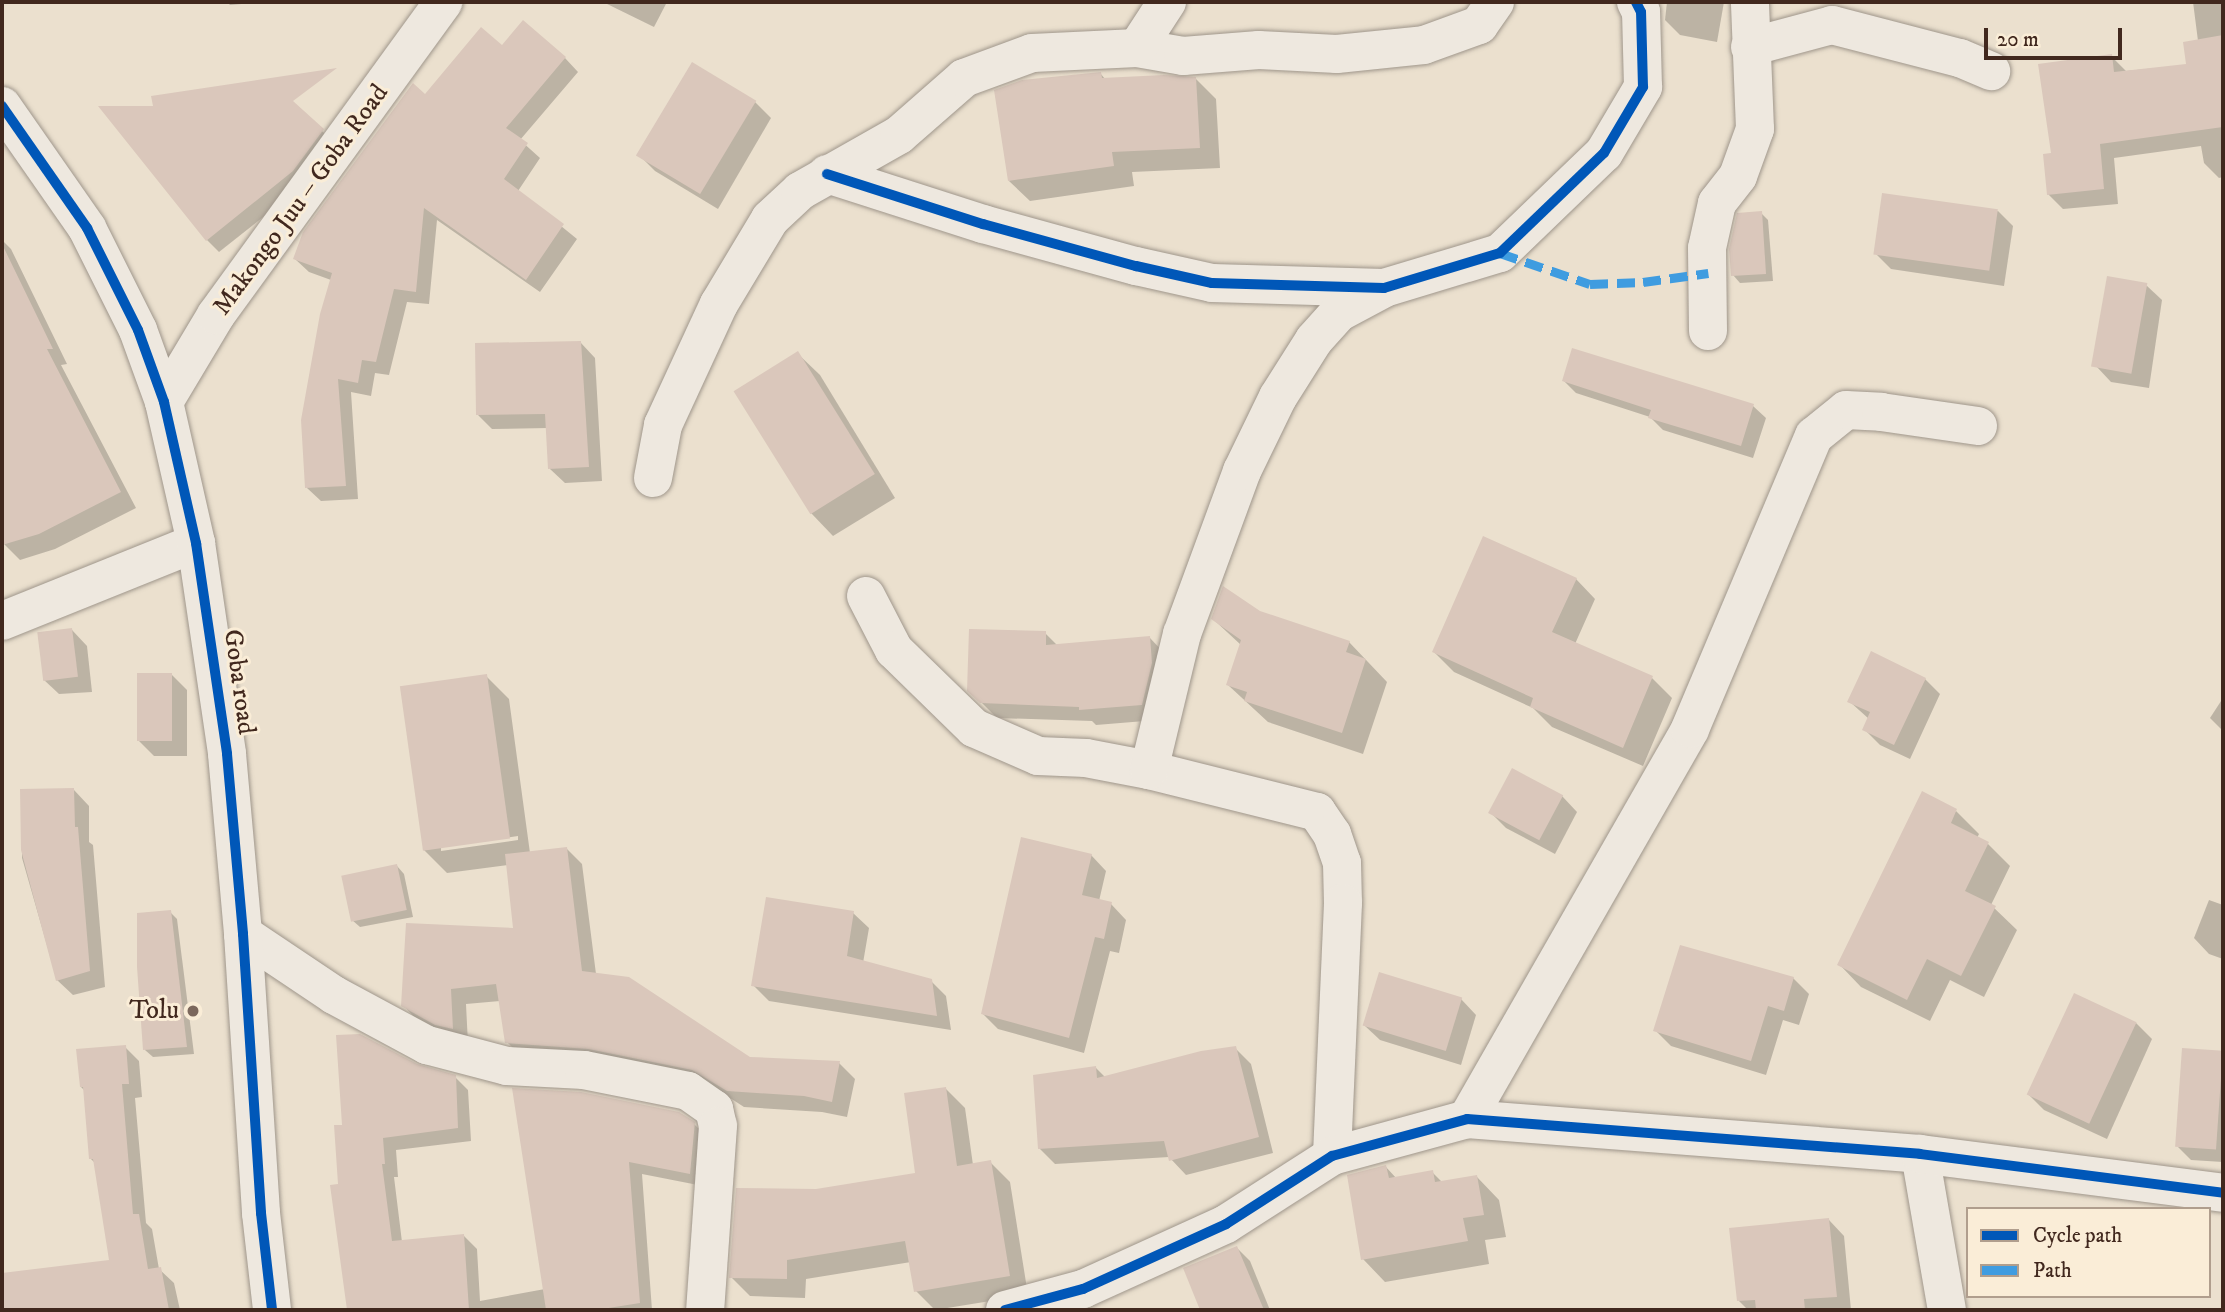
<!DOCTYPE html>
<html>
<head>
<meta charset="utf-8">
<style>
	body { margin:0 }
	#map { position:relative; width:2225px; height:1312px; overflow:hidden; background:#ebe0ce; font-family:"IM FELL DW Pica",serif }
	div>[style] { position:absolute }
	.shadow>* { inset:0; background:#0003 }
	.building>* { inset:0; background:#dac7bb; transform-origin:0 0 }
	.roads { filter:drop-shadow(0 0 2px #9f968b) drop-shadow(0 0 2px #9f968b) }
	.street>* { height:38px; margin:-19px; padding:0 19px; transform-origin:19px; border-radius:19px; background:#eee8df }
	.secondary>* { height:38px; margin:-19px; padding:0 19px; transform-origin:19px; border-radius:19px; background:#eee8df }
	.quiet>* { height:9px; margin-top:-4.5px; transform-origin:0; background:repeating-linear-gradient(90deg,#3f9ce0 0 18px,transparent 0 27px) }
	.cycleway>* { height:10px; margin:-5px; padding:0 5px; transform-origin:5px; border-radius:5px; background:#0057b8 }
	.dots>* { width:19px; height:19px; translate:-50% -50%; box-sizing:border-box; border:4px solid #faedd7; border-radius:50% }
	span { translate:-50% -50%; white-space:nowrap; text-align:center; line-height:1.15; -webkit-text-stroke:6px #faedd7; paint-order:stroke }
	.street-label { font-size:26px; color:#41281e }
	.poi-label { font-size:26px; color:#41281e }
	.right { translate:-100% -50%; text-align:right }
	.frame { position:absolute; inset:0; border:4px solid #41281e; pointer-events:none }
	.legend { position:absolute; left:1966px; top:1207px; width:245px; height:91px; box-sizing:border-box; background:#faedd7; border:2px solid #b09e8d; margin:0; padding:9px 12px; list-style:none; font-size:21px; color:#41281e }
	.legend li { display:flex; align-items:center; gap:14px; height:35px }
	.legend b { width:35px; border:2px solid #b09e8d }
	.scale { position:absolute; left:1984px; top:28px; width:138px; height:32px; box-sizing:border-box; border:4px solid #41281e; border-top:0; padding-left:9px; font-size:21px; line-height:24px; white-space:nowrap; color:#41281e; -webkit-text-stroke:5px #faedd7; paint-order:stroke }
</style>
</head>
<body>
<div id="map">
	<div class="shadow">
		<div style="clip-path:polygon(227px 2px,266px 2px,230px 5px)"></div>
		<div style="clip-path:polygon(603px 2px,667px 2px,654px 27px)"></div>
		<div style="clip-path:polygon(1667px 2px,1724px 2px,1717px 42px,1680px 35px,1665px 20px)"></div>
		<div style="clip-path:polygon(2193px 2px,2223px 2px,2223px 177px,2219px 178px,2204px 163px,2201px 146px,2114px 158px,2118px 204px,2063px 209px,2048px 194px,2053px 155px,2111px 56px,2126px 71px,2188px 65px,2198px 41px)"></div>
		<div style="clip-path:polygon(503px 47px,565px 58px,578px 72px,520px 140px,540px 158px,518px 191px,577px 239px,540px 292px,437px 220px,429px 304px,407px 302px,389px 375px,375px 373px,371px 396px,351px 392px,358px 499px,321px 501px,307px 488px,331px 280px,309px 272px,295px 259px,425px 96px)"></div>
		<div style="clip-path:polygon(692px 65px,755px 102px,771px 118px,718px 209px,655px 171px,639px 155px)"></div>
		<div style="clip-path:polygon(1100px 73px,1106px 80px,1196px 79px,1216px 99px,1220px 168px,1132px 172px,1134px 186px,1030px 201px,1009px 181px)"></div>
		<div style="clip-path:polygon(286px 98px,335px 143px,306px 183px,219px 252px,207px 240px,155px 107px)"></div>
		<div style="clip-path:polygon(1998px 211px,2013px 226px,2004px 286px,1891px 269px,1875px 253px)"></div>
		<div style="clip-path:polygon(1761px 213px,1768px 220px,1773px 281px,1740px 283px,1733px 275px)"></div>
		<div style="clip-path:polygon(2px 240px,11px 249px,67px 364px,61px 365px,136px 508px,55px 549px,20px 560px,4px 544px,2px 537px,2px 426px,20px 416px,2px 381px)"></div>
		<div style="clip-path:polygon(2146px 285px,2162px 300px,2149px 388px,2111px 382px,2096px 366px)"></div>
		<div style="clip-path:polygon(581px 343px,595px 358px,602px 481px,565px 483px,550px 469px,548px 428px,492px 429px,478px 415px)"></div>
		<div style="clip-path:polygon(797px 353px,820px 375px,895px 498px,833px 536px,811px 513px)"></div>
		<div style="clip-path:polygon(1564px 381px,1753px 406px,1766px 418px,1753px 458px,1663px 430px,1650px 417px,1576px 393px)"></div>
		<div style="clip-path:polygon(1576px 579px,1595px 599px,1575px 644px,1652px 678px,1672px 698px,1643px 766px,1552px 727px,1533px 708px,1454px 672px,1434px 652px)"></div>
		<div style="clip-path:polygon(1259px 613px,1349px 642px,1387px 682px,1363px 754px,1268px 722px,1228px 685px,1241px 645px,1213px 619px)"></div>
		<div style="clip-path:polygon(72px 630px,87px 646px,92px 692px,59px 694px,43px 679px)"></div>
		<div style="clip-path:polygon(1045px 633px,1058px 646px,1150px 638px,1165px 654px,1157px 720px,1096px 725px,1092px 721px,997px 718px,969px 690px)"></div>
		<div style="clip-path:polygon(172px 675px,187px 690px,187px 756px,154px 756px,139px 741px)"></div>
		<div style="clip-path:polygon(evenodd,486px 676px,509px 699px,530px 853px,566px 848px,582px 864px,596px 974px,749px 1059px,839px 1063px,855px 1079px,847px 1117px,822px 1112px,744px 1107px,710px 1085px,523px 1058px,507px 1042px,500px 1001px,466px 1004px,468px 1044px,419px 1022px,403px 1005px,515px 930px,508px 865px,447px 873px,424px 850px,486px 676px,518px 836px,518px 840px,441px 851px,441px 847px,518px 836px)"></div>
		<div style="clip-path:polygon(1925px 679px,1940px 694px,1910px 759px,1880px 745px,1864px 729px,1869px 719px,1849px 701px)"></div>
		<div style="clip-path:polygon(2223px 698px,2223px 731px,2210px 718px)"></div>
		<div style="clip-path:polygon(74px 790px,89px 806px,89px 842px,93px 845px,105px 987px,73px 995px,57px 980px,22px 858px,22px 791px)"></div>
		<div style="clip-path:polygon(1562px 796px,1577px 812px,1555px 854px,1506px 828px,1491px 813px)"></div>
		<div style="clip-path:polygon(1956px 811px,1979px 834px,1977px 838px,1988px 844px,2010px 866px,1991px 905px,2017px 930px,1984px 997px,1950px 980px,1930px 1021px,1861px 987px,1839px 964px)"></div>
		<div style="clip-path:polygon(1091px 855px,1106px 871px,1099px 901px,1111px 904px,1126px 920px,1119px 953px,1110px 951px,1084px 1053px,998px 1029px,983px 1014px)"></div>
		<div style="clip-path:polygon(397px 866px,404px 874px,413px 917px,360px 927px,352px 920px)"></div>
		<div style="clip-path:polygon(2209px 900px,2223px 905px,2223px 959px,2209px 954px,2194px 938px)"></div>
		<div style="clip-path:polygon(170px 912px,177px 919px,194px 1054px,153px 1057px,145px 1050px)"></div>
		<div style="clip-path:polygon(853px 913px,869px 928px,863px 963px,931px 981px,946px 996px,951px 1030px,769px 1001px,753px 985px)"></div>
		<div style="clip-path:polygon(1793px 978px,1809px 994px,1799px 1025px,1783px 1020px,1766px 1075px,1671px 1046px,1655px 1030px)"></div>
		<div style="clip-path:polygon(1461px 999px,1476px 1015px,1461px 1065px,1380px 1040px,1364px 1025px)"></div>
		<div style="clip-path:polygon(2136px 1023px,2152px 1039px,2107px 1139px,2044px 1110px,2029px 1095px)"></div>
		<div style="clip-path:polygon(125px 1047px,139px 1061px,142px 1097px,135px 1098px,146px 1223px,152px 1229px,159px 1269px,174px 1283px,180px 1310px,2px 1310px,2px 1275px,111px 1262px,96px 1164px,90px 1158px,85px 1091px,81px 1087px)"></div>
		<div style="clip-path:polygon(1235px 1048px,1251px 1064px,1273px 1153px,1186px 1175px,1169px 1157px,1055px 1164px,1039px 1148px,1096px 1068px,1105px 1077px)"></div>
		<div style="clip-path:polygon(2184px 1050px,2223px 1052px,2223px 1162px,2191px 1160px,2178px 1147px)"></div>
		<div style="clip-path:polygon(416px 1066px,455px 1077px,468px 1090px,471px 1141px,396px 1150px,398px 1177px,394px 1177px,402px 1242px,464px 1236px,477px 1249px,480px 1301px,545px 1289px,514px 1090px,694px 1124px,707px 1137px,703px 1186px,642px 1174px,652px 1310px,348px 1310px,340px 1185px,344px 1126px)"></div>
		<div style="clip-path:polygon(946px 1089px,965px 1108px,973px 1165px,990px 1162px,1010px 1182px,1028px 1295px,935px 1310px,916px 1291px,911px 1262px,806px 1279px,805px 1298px,750px 1296px,731px 1277px,816px 1191px,917px 1174px)"></div>
		<div style="clip-path:polygon(1386px 1167px,1397px 1179px,1432px 1172px,1443px 1183px,1477px 1177px,1499px 1200px,1506px 1237px,1485px 1240px,1489px 1264px,1385px 1282px,1363px 1259px)"></div>
		<div style="clip-path:polygon(1829px 1220px,1844px 1236px,1851px 1310px,1748px 1310px,1738px 1300px)"></div>
		<div style="clip-path:polygon(1237px 1248px,1250px 1261px,1270px 1310px,1202px 1310px,1185px 1269px)"></div>
	</div>
	<div class="building">
		<div style="clip-path:polygon(523px 20px,566px 57px,506px 128px,528px 143px,504px 179px,564px 224px,526px 280px,424px 208px,416px 292px,394px 289px,376px 362px,362px 360px,358px 383px,338px 379px,346px 486px,305px 488px,301px 420px,320px 314px,332px 273px,293px 259px,303px 232px,413px 83px,425px 94px,481px 27px,502px 45px)"></div>
		<div style="clip-path:polygon(2223px 35px,2223px 127px,2100px 144px,2104px 189px,2047px 195px,2043px 154px,2051px 153px,2038px 64px,2112px 54px,2114px 72px,2186px 64px,2183px 42px)"></div>
		<div style="left:692px;top:62px;width:75px;height:109px;rotate:31deg"></div>
		<div style="clip-path:polygon(337px 68px,293px 101px,324px 129px,293px 171px,206px 241px,98px 106px,153px 106px,151px 96px)"></div>
		<div style="clip-path:polygon(1101px 72px,1102px 78px,1164px 75px,1196px 77px,1200px 148px,1112px 152px,1114px 166px,1008px 181px,994px 90px,1022px 80px)"></div>
		<div style="left:1882px;top:193px;width:117px;height:62px;rotate:8deg"></div>
		<div style="clip-path:polygon(1762px 211px,1766px 274px,1731px 276px,1729px 249px,1737px 213px)"></div>
		<div style="clip-path:polygon(2px 244px,53px 349px,47px 349px,121px 492px,39px 534px,2px 545px)"></div>
		<div style="left:2107px;top:276px;width:41px;height:92px;rotate:10deg"></div>
		<div style="clip-path:polygon(581px 341px,589px 467px,548px 469px,545px 414px,476px 415px,475px 343px)"></div>
		<div style="clip-path:polygon(1572px 348px,1754px 404px,1741px 446px,1648px 418px,1651px 410px,1562px 381px)"></div>
		<div style="left:798px;top:351px;width:145px;height:76px;rotate:58deg"></div>
		<div style="clip-path:polygon(1483px 536px,1577px 578px,1552px 632px,1653px 676px,1623px 748px,1530px 707px,1533px 698px,1432px 652px)"></div>
		<div style="clip-path:polygon(1223px 586px,1260px 611px,1350px 641px,1346px 652px,1366px 659px,1342px 733px,1244px 701px,1247px 692px,1226px 685px,1241px 640px,1211px 619px)"></div>
		<div style="left:72px;top:628px;width:49px;height:35px;rotate:83deg"></div>
		<div style="clip-path:polygon(969px 629px,1046px 631px,1046px 645px,1150px 636px,1152px 663px,1142px 705px,1079px 710px,1079px 707px,980px 703px,967px 691px)"></div>
		<div style="clip-path:polygon(1871px 651px,1926px 678px,1894px 745px,1862px 730px,1870px 712px,1847px 702px)"></div>
		<div style="left:137px;top:673px;width:35px;height:68px"></div>
		<div style="left:487px;top:674px;width:166px;height:88px;rotate:82deg"></div>
		<div style="left:1512px;top:768px;width:58px;height:51px;rotate:28deg"></div>
		<div style="clip-path:polygon(74px 788px,75px 827px,78px 827px,90px 971px,56px 981px,21px 850px,20px 789px)"></div>
		<div style="clip-path:polygon(1922px 791px,1957px 809px,1951px 823px,1989px 842px,1965px 891px,1996px 906px,1961px 976px,1927px 959px,1907px 1000px,1837px 965px)"></div>
		<div style="clip-path:polygon(1021px 837px,1092px 854px,1082px 895px,1112px 902px,1104px 939px,1095px 937px,1069px 1038px,981px 1014px)"></div>
		<div style="clip-path:polygon(567px 847px,582px 971px,629px 977px,750px 1057px,840px 1061px,832px 1102px,804px 1096px,727px 1091px,692px 1070px,588px 1049px,505px 1043px,496px 984px,451px 989px,453px 1029px,435px 1025px,401px 1006px,406px 923px,513px 928px,505px 854px)"></div>
		<div style="left:397px;top:864px;width:47px;height:57px;rotate:78deg"></div>
		<div style="clip-path:polygon(766px 897px,854px 911px,847px 956px,932px 979px,937px 1016px,751px 986px)"></div>
		<div style="clip-path:polygon(171px 910px,187px 1047px,143px 1050px,137px 967px,137px 913px)"></div>
		<div style="clip-path:polygon(1680px 945px,1794px 977px,1784px 1011px,1768px 1006px,1751px 1061px,1653px 1031px)"></div>
		<div style="left:1379px;top:972px;width:87px;height:56px;rotate:17deg"></div>
		<div style="left:2074px;top:993px;width:69px;height:112px;rotate:25deg"></div>
		<div style="clip-path:polygon(360px 1034px,417px 1064px,456px 1075px,458px 1128px,383px 1138px,385px 1164px,382px 1164px,392px 1241px,464px 1234px,469px 1310px,347px 1310px,330px 1185px,338px 1184px,334px 1125px,342px 1125px,336px 1035px)"></div>
		<div style="clip-path:polygon(126px 1045px,129px 1084px,122px 1084px,133px 1214px,139px 1214px,148px 1269px,161px 1267px,169px 1310px,2px 1310px,2px 1273px,109px 1260px,93px 1159px,89px 1159px,83px 1087px,80px 1087px,76px 1049px)"></div>
		<div style="clip-path:polygon(1236px 1046px,1259px 1137px,1169px 1161px,1164px 1141px,1038px 1149px,1033px 1075px,1096px 1066px,1097px 1078px,1201px 1051px)"></div>
		<div style="left:2182px;top:1048px;width:41px;height:99px;rotate:4deg"></div>
		<div style="clip-path:polygon(946px 1087px,957px 1166px,991px 1160px,1010px 1276px,914px 1292px,905px 1241px,787px 1260px,787px 1279px,729px 1278px,736px 1188px,816px 1189px,915px 1173px,904px 1093px)"></div>
		<div style="clip-path:polygon(512px 1088px,581px 1092px,679px 1112px,695px 1122px,690px 1174px,629px 1162px,640px 1303px,596px 1310px,546px 1310px)"></div>
		<div style="clip-path:polygon(1386px 1165px,1389px 1178px,1433px 1170px,1435px 1182px,1477px 1175px,1484px 1215px,1463px 1218px,1468px 1241px,1361px 1260px,1347px 1175px)"></div>
		<div style="clip-path:polygon(1829px 1218px,1837px 1297px,1804px 1299px,1805px 1310px,1756px 1310px,1755px 1300px,1737px 1301px,1729px 1228px)"></div>
		<div style="clip-path:polygon(1237px 1246px,1264px 1310px,1200px 1310px,1183px 1268px)"></div>
	</div>
	<div class="roads">
		<div class="street">
			<div style="left:1750px;top:47px;width:85px;rotate:-15deg"></div>
			<div style="left:1832px;top:25px;width:132px;rotate:14.5deg"></div>
			<div style="left:1960px;top:58px;width:34px;rotate:23deg"></div>
			<div style="left:1137px;top:48px;width:47px;rotate:9.9deg"></div>
			<div style="left:1183px;top:56px;width:76px;rotate:-4.5deg"></div>
			<div style="left:1259px;top:50px;width:78px;rotate:2.9deg"></div>
			<div style="left:1337px;top:54px;width:87px;rotate:-5.9deg"></div>
			<div style="left:1424px;top:45px;width:59px;rotate:-20deg"></div>
			<div style="left:1479px;top:25px;width:28px;rotate:-55deg"></div>
			<div style="left:827px;top:174px;width:164px;rotate:17.8deg"></div>
			<div style="left:983px;top:224px;width:159px;rotate:15.4deg"></div>
			<div style="left:1136px;top:266px;width:78px;rotate:12.6deg"></div>
			<div style="left:1212px;top:283px;width:172px;rotate:1.7deg"></div>
			<div style="left:1384px;top:288px;width:121px;rotate:-16.8deg"></div>
			<div style="left:1500px;top:253px;width:144px;rotate:-43.9deg"></div>
			<div style="left:1604px;top:153px;width:77px;rotate:-59.4deg"></div>
			<div style="left:1643px;top:87px;width:75px;rotate:-91.5deg"></div>
			<div style="left:1641px;top:12px;width:11px;rotate:-117deg"></div>
			<div style="left:1708px;top:331px;width:83px;rotate:-90.7deg"></div>
			<div style="left:1707px;top:248px;width:46px;rotate:-77.5deg"></div>
			<div style="left:1717px;top:203px;width:34px;rotate:-52deg"></div>
			<div style="left:1738px;top:176px;width:50px;rotate:-70.1deg"></div>
			<div style="left:1755px;top:129px;width:127px;rotate:-92.3deg"></div>
			<div style="left:653px;top:478px;width:54px;rotate:-79.3deg"></div>
			<div style="left:663px;top:425px;width:133px;rotate:-65.2deg"></div>
			<div style="left:719px;top:304px;width:99px;rotate:-59deg"></div>
			<div style="left:770px;top:219px;width:41px;rotate:-43deg"></div>
			<div style="left:800px;top:191px;width:114px;rotate:-29.5deg"></div>
			<div style="left:899px;top:135px;width:86px;rotate:-41.2deg"></div>
			<div style="left:964px;top:78px;width:72px;rotate:-20.2deg"></div>
			<div style="left:1032px;top:53px;width:105px;rotate:-2.7deg"></div>
			<div style="left:1137px;top:48px;width:55px;rotate:-56.9deg"></div>
			<div style="left:866px;top:596px;width:61px;rotate:62.6deg"></div>
			<div style="left:894px;top:650px;width:112px;rotate:44.3deg"></div>
			<div style="left:974px;top:728px;width:70px;rotate:23.6deg"></div>
			<div style="left:1038px;top:756px;width:48px;rotate:2.4deg"></div>
			<div style="left:1086px;top:758px;width:64px;rotate:10.8deg"></div>
			<div style="left:1149px;top:770px;width:173px;rotate:14deg"></div>
			<div style="left:1317px;top:812px;width:27px;rotate:56deg"></div>
			<div style="left:1332px;top:834px;width:31px;rotate:71deg"></div>
			<div style="left:1342px;top:863px;width:40px;rotate:88.6deg"></div>
			<div style="left:1343px;top:903px;width:253px;rotate:92.5deg"></div>
			<div style="left:2px;top:621px;width:209px;rotate:-21.9deg"></div>
			<div style="left:1149px;top:770px;width:140px;rotate:-76.4deg"></div>
			<div style="left:1182px;top:634px;width:174px;rotate:-69.8deg"></div>
			<div style="left:1242px;top:471px;width:82px;rotate:-64.1deg"></div>
			<div style="left:1278px;top:397px;width:67px;rotate:-57.7deg"></div>
			<div style="left:1314px;top:340px;width:36px;rotate:-48deg"></div>
			<div style="left:1338px;top:313px;width:51px;rotate:-28.1deg"></div>
			<div style="left:243px;top:934px;width:110px;rotate:33.8deg"></div>
			<div style="left:334px;top:995px;width:106px;rotate:28.3deg"></div>
			<div style="left:427px;top:1045px;width:83px;rotate:14.7deg"></div>
			<div style="left:507px;top:1066px;width:77px;rotate:3deg"></div>
			<div style="left:584px;top:1070px;width:106px;rotate:11.4deg"></div>
			<div style="left:688px;top:1091px;width:32px;rotate:35deg"></div>
			<div style="left:714px;top:1109px;width:17px;rotate:77deg"></div>
			<div style="left:718px;top:1126px;width:184px;rotate:94deg"></div>
			<div style="left:1467px;top:1119px;width:449px;rotate:-60.2deg"></div>
			<div style="left:1690px;top:729px;width:318px;rotate:-67.1deg"></div>
			<div style="left:1814px;top:436px;width:41px;rotate:-39.1deg"></div>
			<div style="left:1846px;top:410px;width:35px;rotate:3deg"></div>
			<div style="left:1881px;top:412px;width:98px;rotate:8.2deg"></div>
			<div style="left:1920px;top:1154px;width:158px;rotate:80.2deg"></div>
			<div style="left:1005px;top:1310px;width:81px;rotate:-15.1deg"></div>
			<div style="left:1083px;top:1289px;width:157px;rotate:-24.4deg"></div>
			<div style="left:1226px;top:1224px;width:126px;rotate:-32.7deg"></div>
			<div style="left:1332px;top:1156px;width:140px;rotate:-15.3deg"></div>
			<div style="left:1467px;top:1119px;width:454px;rotate:4.4deg"></div>
			<div style="left:1920px;top:1154px;width:305px;rotate:7.3deg"></div>
		</div>
		<div class="secondary">
			<div style="left:2px;top:106px;width:149px;rotate:55.1deg"></div>
			<div style="left:87px;top:228px;width:114px;rotate:63.4deg"></div>
			<div style="left:138px;top:330px;width:77px;rotate:70.1deg"></div>
			<div style="left:164px;top:402px;width:145px;rotate:77.2deg"></div>
			<div style="left:196px;top:543px;width:213px;rotate:81.6deg"></div>
			<div style="left:227px;top:754px;width:181px;rotate:84.9deg"></div>
			<div style="left:243px;top:934px;width:280px;rotate:86.3deg"></div>
			<div style="left:261px;top:1213px;width:98px;rotate:83.5deg"></div>
			<div style="left:164px;top:402px;width:101px;rotate:-59.1deg"></div>
			<div style="left:216px;top:315px;width:387px;rotate:-54deg"></div>
		</div>
	</div>
	<div class="quiet">
		<div style="left:1500px;top:253px;width:95px;rotate:19deg"></div>
		<div style="left:1590px;top:284px;width:53px;rotate:-2.2deg"></div>
		<div style="left:1643px;top:282px;width:66px;rotate:-7.9deg"></div>
	</div>
	<div class="cycleway">
		<div style="left:2px;top:106px;width:149px;rotate:55.1deg"></div>
		<div style="left:87px;top:228px;width:114px;rotate:63.4deg"></div>
		<div style="left:138px;top:330px;width:77px;rotate:70.1deg"></div>
		<div style="left:164px;top:402px;width:145px;rotate:77.2deg"></div>
		<div style="left:196px;top:543px;width:213px;rotate:81.6deg"></div>
		<div style="left:227px;top:754px;width:181px;rotate:84.9deg"></div>
		<div style="left:243px;top:934px;width:280px;rotate:86.3deg"></div>
		<div style="left:261px;top:1213px;width:98px;rotate:83.5deg"></div>
		<div style="left:827px;top:174px;width:164px;rotate:17.8deg"></div>
		<div style="left:983px;top:224px;width:159px;rotate:15.4deg"></div>
		<div style="left:1136px;top:266px;width:78px;rotate:12.6deg"></div>
		<div style="left:1212px;top:283px;width:172px;rotate:1.7deg"></div>
		<div style="left:1384px;top:288px;width:121px;rotate:-16.8deg"></div>
		<div style="left:1500px;top:253px;width:144px;rotate:-43.9deg"></div>
		<div style="left:1604px;top:153px;width:77px;rotate:-59.4deg"></div>
		<div style="left:1643px;top:87px;width:75px;rotate:-91.5deg"></div>
		<div style="left:1641px;top:12px;width:11px;rotate:-117deg"></div>
		<div style="left:1005px;top:1310px;width:81px;rotate:-15.1deg"></div>
		<div style="left:1083px;top:1289px;width:157px;rotate:-24.4deg"></div>
		<div style="left:1226px;top:1224px;width:126px;rotate:-32.7deg"></div>
		<div style="left:1332px;top:1156px;width:140px;rotate:-15.3deg"></div>
		<div style="left:1467px;top:1119px;width:454px;rotate:4.4deg"></div>
		<div style="left:1920px;top:1154px;width:305px;rotate:7.3deg"></div>
	</div>
	<div class="dots">
		<div style="left:193px;top:1011px;background:#7c685c"></div>
	</div>
	<div class="street-label">
		<span style="left:301px;top:200px;rotate:-54deg">Makongo Juu – Goba Road</span>
		<span style="left:239px;top:682px;rotate:82deg">Goba road</span>
	</div>
	<div class="poi-label">
		<span class="right" style="left:179px;top:1011px">Tolu</span>
	</div>
	<div class="frame"></div>
	<ul class="legend">
	<li><b style="height:9px;background:#0057b8"></b>Cycle path</li>
	<li><b style="height:9px;background:#3f9ce0"></b>Path</li>
	</ul>
	<div class="scale">20 m</div>
</div>
</body>
</html>
